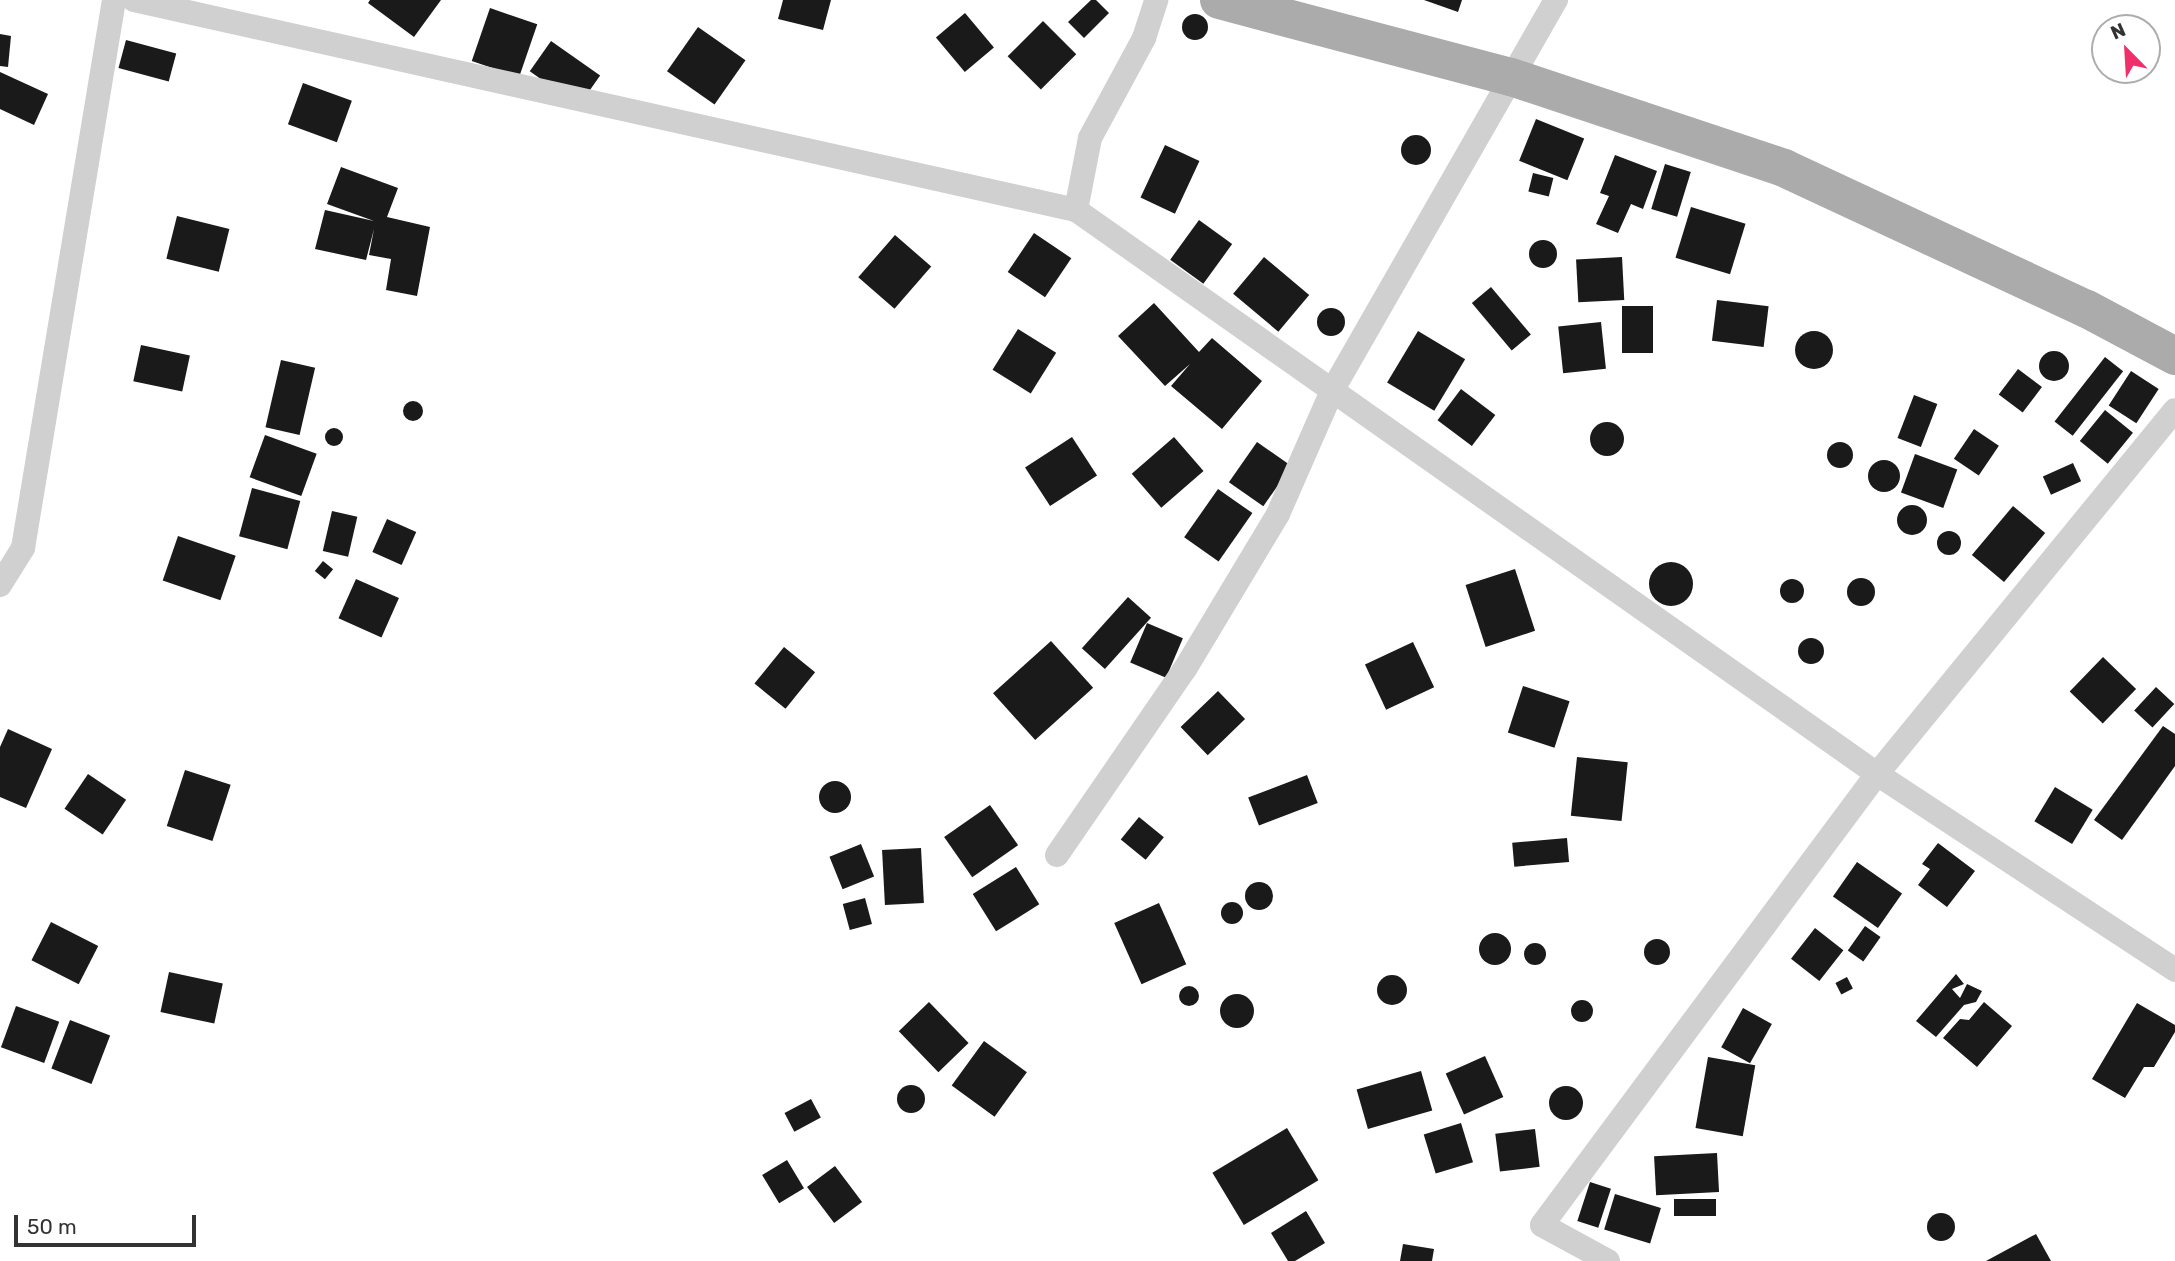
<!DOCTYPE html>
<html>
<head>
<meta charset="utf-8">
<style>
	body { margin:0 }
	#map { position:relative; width:2175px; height:1261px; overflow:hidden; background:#fff; font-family:Rubik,sans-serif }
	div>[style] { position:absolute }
	.building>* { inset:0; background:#1a1a1a; transform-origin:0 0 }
	.round { border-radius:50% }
	.minor>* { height:24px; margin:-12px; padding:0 12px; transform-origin:12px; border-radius:12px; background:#d0d0d0 }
	.primary>* { height:38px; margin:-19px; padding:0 19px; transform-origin:19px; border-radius:19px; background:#ababab }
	span { translate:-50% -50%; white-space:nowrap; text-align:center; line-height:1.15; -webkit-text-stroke:7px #fff; paint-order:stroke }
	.north { position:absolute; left:2091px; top:14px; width:70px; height:70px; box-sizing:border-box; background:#fff; border:2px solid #adadad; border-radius:50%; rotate:336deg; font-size:19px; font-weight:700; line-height:28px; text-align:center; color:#333 }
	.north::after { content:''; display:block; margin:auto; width:24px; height:32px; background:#ef306a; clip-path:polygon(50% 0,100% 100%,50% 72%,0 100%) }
	.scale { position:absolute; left:14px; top:1215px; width:182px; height:32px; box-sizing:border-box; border:4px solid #333; border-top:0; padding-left:9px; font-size:21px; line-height:24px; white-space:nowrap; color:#333; -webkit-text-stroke:5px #fff; paint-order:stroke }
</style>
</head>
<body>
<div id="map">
	<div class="building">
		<div style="clip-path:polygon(370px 0,441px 0,414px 37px,368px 3px)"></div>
		<div style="clip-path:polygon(783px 0,831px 0,823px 30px,778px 19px)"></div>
		<div style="clip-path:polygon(1091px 0,1096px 0,1109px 13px,1084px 38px,1068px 22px)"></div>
		<div style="clip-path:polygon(1424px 0,1462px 0,1458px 12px)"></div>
		<div style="left:490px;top:8px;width:50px;height:56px;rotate:19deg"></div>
		<div style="left:965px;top:13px;width:45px;height:38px;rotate:50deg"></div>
		<div class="round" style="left:1182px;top:14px;width:26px;height:26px"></div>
		<div style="left:1043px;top:21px;width:47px;height:50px;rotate:45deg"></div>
		<div style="left:698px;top:27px;width:58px;height:54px;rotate:35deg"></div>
		<div style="clip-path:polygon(0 34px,11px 36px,8px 67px,0 66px)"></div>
		<div style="left:126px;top:40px;width:52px;height:29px;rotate:15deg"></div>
		<div style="left:551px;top:41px;width:60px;height:37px;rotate:35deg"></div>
		<div style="clip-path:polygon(0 72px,48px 94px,34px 125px,0 109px)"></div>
		<div style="left:303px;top:83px;width:52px;height:44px;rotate:20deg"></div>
		<div style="left:1536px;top:119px;width:52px;height:45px;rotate:22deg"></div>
		<div class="round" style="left:1401px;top:135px;width:30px;height:30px"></div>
		<div style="left:1165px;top:145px;width:38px;height:58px;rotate:25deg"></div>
		<div style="clip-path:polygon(1615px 155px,1657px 171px,1643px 209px,1631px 204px,1618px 233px,1596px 224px,1609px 196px,1600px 193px)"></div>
		<div style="left:1665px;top:164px;width:27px;height:47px;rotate:17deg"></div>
		<div style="clip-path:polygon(341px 167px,398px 188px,387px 217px,430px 227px,417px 296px,386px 290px,391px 259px,369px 255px,374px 229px,366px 260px,315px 249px,325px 210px,374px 221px,327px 204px)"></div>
		<div style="left:1533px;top:173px;width:21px;height:19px;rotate:14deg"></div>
		<div style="left:1691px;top:207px;width:57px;height:53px;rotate:17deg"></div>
		<div style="left:177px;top:216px;width:54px;height:44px;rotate:14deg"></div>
		<div style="left:1199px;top:220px;width:41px;height:49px;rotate:36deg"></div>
		<div style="left:1034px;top:233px;width:45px;height:47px;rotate:34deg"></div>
		<div style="left:895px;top:235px;width:48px;height:56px;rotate:41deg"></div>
		<div class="round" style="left:1529px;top:240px;width:28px;height:28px"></div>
		<div style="left:1264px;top:257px;width:59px;height:48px;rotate:40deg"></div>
		<div style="left:1622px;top:257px;width:43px;height:46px;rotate:87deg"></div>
		<div style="left:1491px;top:287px;width:62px;height:25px;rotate:50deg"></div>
		<div style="left:1717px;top:300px;width:52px;height:41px;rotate:7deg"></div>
		<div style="clip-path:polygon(1154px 303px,1199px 352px,1212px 338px,1262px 381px,1222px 429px,1171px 386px,1190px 364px,1165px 386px,1118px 336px)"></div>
		<div style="left:1622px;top:306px;width:31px;height:47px"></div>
		<div class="round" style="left:1317px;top:308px;width:28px;height:28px"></div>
		<div style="left:1601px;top:322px;width:47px;height:43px;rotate:84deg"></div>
		<div style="left:1018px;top:329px;width:45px;height:48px;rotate:32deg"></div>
		<div class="round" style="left:1795px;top:331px;width:38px;height:38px"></div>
		<div style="left:1418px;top:331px;width:55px;height:60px;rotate:31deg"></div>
		<div style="left:141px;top:345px;width:50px;height:37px;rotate:12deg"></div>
		<div class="round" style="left:2039px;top:351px;width:30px;height:30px"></div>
		<div style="left:2105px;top:357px;width:23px;height:82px;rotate:38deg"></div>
		<div style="left:281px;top:360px;width:35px;height:69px;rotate:13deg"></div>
		<div style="left:2018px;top:369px;width:30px;height:32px;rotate:37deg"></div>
		<div style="left:2131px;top:371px;width:33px;height:41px;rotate:33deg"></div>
		<div style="left:1461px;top:389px;width:43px;height:39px;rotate:37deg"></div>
		<div style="left:1914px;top:395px;width:25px;height:46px;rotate:21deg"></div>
		<div class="round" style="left:403px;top:401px;width:20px;height:20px"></div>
		<div style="left:2105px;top:410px;width:36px;height:40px;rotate:39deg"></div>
		<div class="round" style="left:1590px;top:422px;width:34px;height:34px"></div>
		<div class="round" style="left:325px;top:428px;width:18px;height:18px"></div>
		<div style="left:1974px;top:429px;width:30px;height:36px;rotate:34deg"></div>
		<div style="left:265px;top:435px;width:55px;height:45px;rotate:20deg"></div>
		<div style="left:1072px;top:437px;width:46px;height:56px;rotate:57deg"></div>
		<div style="left:1174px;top:437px;width:45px;height:56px;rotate:49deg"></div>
		<div class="round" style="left:1827px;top:442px;width:26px;height:26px"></div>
		<div style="left:1257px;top:442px;width:42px;height:49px;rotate:35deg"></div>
		<div style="left:1915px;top:454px;width:45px;height:41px;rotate:20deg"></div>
		<div class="round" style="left:1868px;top:460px;width:32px;height:32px"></div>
		<div style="left:2073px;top:463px;width:20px;height:33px;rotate:66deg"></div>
		<div style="left:252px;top:488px;width:50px;height:50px;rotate:15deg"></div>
		<div style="left:1218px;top:489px;width:42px;height:59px;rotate:35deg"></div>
		<div class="round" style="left:1897px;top:505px;width:30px;height:30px"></div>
		<div style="left:2013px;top:506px;width:42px;height:64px;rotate:40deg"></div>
		<div style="left:332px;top:511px;width:26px;height:41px;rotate:13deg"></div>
		<div style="left:387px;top:519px;width:32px;height:36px;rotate:24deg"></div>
		<div class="round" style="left:1937px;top:531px;width:24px;height:24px"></div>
		<div style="left:178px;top:536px;width:61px;height:47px;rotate:19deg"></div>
		<div style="left:323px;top:561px;width:13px;height:13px;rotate:39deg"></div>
		<div class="round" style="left:1649px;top:562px;width:44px;height:44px"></div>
		<div style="left:1515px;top:569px;width:65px;height:52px;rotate:72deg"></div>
		<div class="round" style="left:1847px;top:578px;width:28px;height:28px"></div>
		<div class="round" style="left:1780px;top:579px;width:24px;height:24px"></div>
		<div style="left:356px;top:579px;width:47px;height:43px;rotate:24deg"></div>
		<div style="left:1128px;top:597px;width:31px;height:69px;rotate:42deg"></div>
		<div style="left:1147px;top:623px;width:39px;height:43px;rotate:23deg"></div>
		<div class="round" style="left:1798px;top:638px;width:26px;height:26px"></div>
		<div style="left:1051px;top:641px;width:63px;height:78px;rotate:48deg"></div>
		<div style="left:1413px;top:642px;width:50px;height:53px;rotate:65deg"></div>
		<div style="left:784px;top:647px;width:40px;height:47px;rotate:39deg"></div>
		<div style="left:2103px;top:657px;width:46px;height:48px;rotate:44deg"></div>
		<div style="left:1523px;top:686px;width:49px;height:49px;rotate:18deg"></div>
		<div style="left:2156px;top:687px;width:25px;height:32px;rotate:43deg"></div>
		<div style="left:1218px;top:691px;width:39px;height:52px;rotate:46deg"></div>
		<div style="clip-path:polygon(2163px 726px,2175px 734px,2175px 766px,2122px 840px,2094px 820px)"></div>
		<div style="clip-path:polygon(8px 729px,52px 749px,26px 808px,0 797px,0 747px)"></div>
		<div style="left:1577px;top:757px;width:51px;height:59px;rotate:6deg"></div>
		<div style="left:185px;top:770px;width:48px;height:59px;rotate:18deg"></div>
		<div style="left:88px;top:774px;width:46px;height:42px;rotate:34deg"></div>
		<div style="left:1307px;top:775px;width:30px;height:63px;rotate:69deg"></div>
		<div class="round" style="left:819px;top:781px;width:32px;height:32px"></div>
		<div style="left:2055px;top:787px;width:44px;height:40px;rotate:31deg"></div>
		<div style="left:990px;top:805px;width:49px;height:56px;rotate:55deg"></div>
		<div style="left:1139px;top:817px;width:32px;height:29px;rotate:39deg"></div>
		<div style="left:1567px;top:838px;width:24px;height:55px;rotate:85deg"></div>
		<div style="clip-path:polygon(1938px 843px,1975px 871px,1947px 907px,1918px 885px,1930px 869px,1922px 864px)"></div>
		<div style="left:861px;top:844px;width:35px;height:34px;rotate:68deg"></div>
		<div style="left:921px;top:848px;width:55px;height:39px;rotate:87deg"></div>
		<div style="left:1857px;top:862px;width:55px;height:42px;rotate:35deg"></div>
		<div style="left:1016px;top:867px;width:44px;height:51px;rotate:58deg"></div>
		<div class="round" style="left:1245px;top:882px;width:28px;height:28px"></div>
		<div style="left:865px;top:898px;width:27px;height:23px;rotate:75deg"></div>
		<div class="round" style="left:1221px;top:902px;width:22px;height:22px"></div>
		<div style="left:1159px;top:903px;width:67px;height:49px;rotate:66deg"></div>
		<div style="left:51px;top:922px;width:53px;height:43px;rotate:27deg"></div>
		<div style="left:1865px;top:926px;width:19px;height:30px;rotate:35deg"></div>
		<div style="left:1815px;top:928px;width:36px;height:39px;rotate:38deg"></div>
		<div class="round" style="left:1479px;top:933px;width:32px;height:32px"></div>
		<div class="round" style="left:1644px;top:939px;width:26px;height:26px"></div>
		<div class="round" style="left:1524px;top:943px;width:22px;height:22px"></div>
		<div style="left:169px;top:972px;width:55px;height:41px;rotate:12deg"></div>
		<div style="clip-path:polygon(1956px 974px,1964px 984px,1952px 989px,1960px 998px,1967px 984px,1982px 991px,1976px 1002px,1964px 1005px,1936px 1037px,1916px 1021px)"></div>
		<div class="round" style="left:1377px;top:975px;width:30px;height:30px"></div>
		<div style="left:1847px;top:977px;width:13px;height:13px;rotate:63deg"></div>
		<div class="round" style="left:1179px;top:986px;width:20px;height:20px"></div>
		<div class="round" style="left:1220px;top:994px;width:34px;height:34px"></div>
		<div class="round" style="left:1571px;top:1000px;width:22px;height:22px"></div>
		<div style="left:929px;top:1002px;width:57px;height:42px;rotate:46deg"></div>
		<div style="clip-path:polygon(1984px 1002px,2012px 1026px,1977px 1067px,1943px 1038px,1960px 1019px,1969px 1020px)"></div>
		<div style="clip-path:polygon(2137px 1003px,2175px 1025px,2175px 1032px,2154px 1067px,2144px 1067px,2125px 1098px,2092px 1079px)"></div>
		<div style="left:16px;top:1006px;width:46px;height:44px;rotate:20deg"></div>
		<div style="left:1743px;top:1008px;width:33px;height:45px;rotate:29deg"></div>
		<div style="left:70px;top:1020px;width:43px;height:52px;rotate:21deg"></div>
		<div style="left:984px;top:1041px;width:53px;height:55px;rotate:36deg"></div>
		<div style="left:1485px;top:1056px;width:45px;height:43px;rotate:66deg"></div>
		<div style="left:1708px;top:1057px;width:48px;height:72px;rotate:10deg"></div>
		<div style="left:1421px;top:1071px;width:41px;height:67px;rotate:74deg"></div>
		<div class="round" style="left:897px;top:1085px;width:28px;height:28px"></div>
		<div class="round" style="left:1549px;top:1086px;width:34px;height:34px"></div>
		<div style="left:811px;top:1099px;width:21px;height:30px;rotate:62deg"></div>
		<div style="left:1461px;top:1123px;width:41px;height:39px;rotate:73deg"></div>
		<div style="left:1287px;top:1128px;width:61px;height:87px;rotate:59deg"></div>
		<div style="left:1535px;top:1129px;width:38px;height:40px;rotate:83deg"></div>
		<div style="left:1717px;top:1153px;width:39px;height:63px;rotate:87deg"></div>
		<div style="left:787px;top:1160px;width:33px;height:29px;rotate:59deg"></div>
		<div style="left:835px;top:1166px;width:45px;height:35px;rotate:53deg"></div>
		<div style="left:1590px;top:1182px;width:22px;height:41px;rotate:18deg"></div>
		<div style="left:1615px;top:1194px;width:48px;height:37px;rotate:17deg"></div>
		<div style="left:1716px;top:1199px;width:17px;height:42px;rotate:90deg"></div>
		<div style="clip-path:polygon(1306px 1211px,1325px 1243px,1295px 1261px,1288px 1261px,1271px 1233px)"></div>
		<div class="round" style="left:1927px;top:1213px;width:28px;height:28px"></div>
		<div style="clip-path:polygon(2036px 1234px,2051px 1261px,1986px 1261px)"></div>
		<div style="clip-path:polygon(1403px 1244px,1434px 1249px,1432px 1261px,1400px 1261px)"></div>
	</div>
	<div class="minor">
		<div style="left:134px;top:0;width:965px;rotate:12.57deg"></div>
		<div style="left:1076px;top:210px;width:980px;rotate:35.15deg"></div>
		<div style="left:1877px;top:774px;width:357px;rotate:33.3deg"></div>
		<div style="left:1076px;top:210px;width:73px;rotate:-79deg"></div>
		<div style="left:1090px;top:138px;width:114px;rotate:-61.6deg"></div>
		<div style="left:1144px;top:38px;width:40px;rotate:-72deg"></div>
		<div style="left:0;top:585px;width:44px;rotate:-58.1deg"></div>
		<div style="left:23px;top:548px;width:556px;rotate:-80.57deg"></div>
		<div style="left:1057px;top:855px;width:226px;rotate:-55.5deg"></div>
		<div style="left:1185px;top:669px;width:181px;rotate:-59deg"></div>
		<div style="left:1278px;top:514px;width:134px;rotate:-66.3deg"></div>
		<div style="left:1332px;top:391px;width:451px;rotate:-60.2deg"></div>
		<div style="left:1608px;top:1261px;width:75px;rotate:-151.4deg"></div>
		<div style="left:1542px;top:1225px;width:562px;rotate:-53.4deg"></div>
		<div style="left:1877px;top:774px;width:470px;rotate:-50.7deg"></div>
	</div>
	<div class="primary">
		<div style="left:1219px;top:0;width:302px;rotate:14.8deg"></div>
		<div style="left:1511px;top:77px;width:288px;rotate:18.4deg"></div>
		<div style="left:1784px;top:168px;width:334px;rotate:25deg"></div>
		<div style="left:2087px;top:309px;width:100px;rotate:28.1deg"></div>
	</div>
	<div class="north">N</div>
	<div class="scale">50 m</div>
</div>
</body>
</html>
